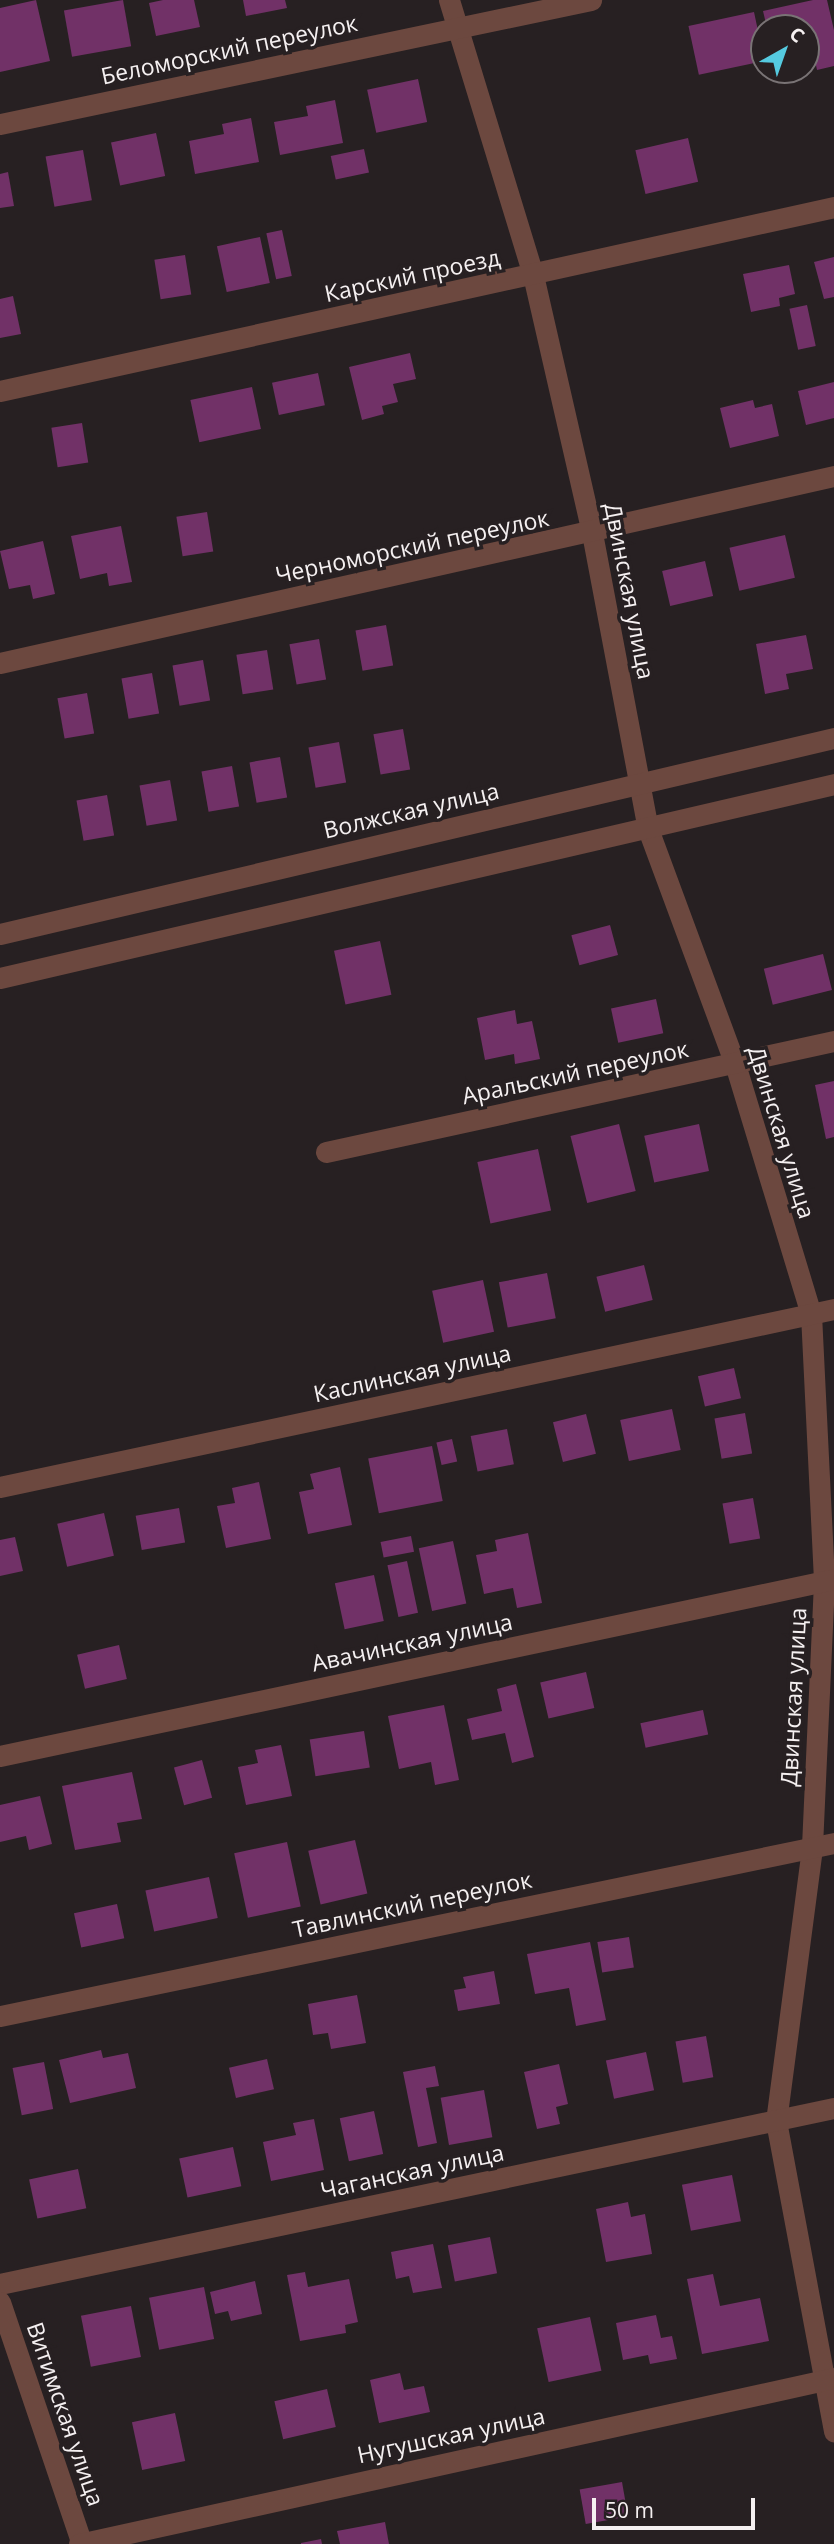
<!DOCTYPE html>
<html>
<head>
<meta charset="utf-8">
<style>
	body { margin:0 }
	#map { position:relative; width:834px; height:2544px; overflow:hidden; background:#272022; font-family:"Open Sans",sans-serif }
	div>[style] { position:absolute }
	.building>* { inset:0; background:#713167; transform-origin:0 0 }
	.minor>* { height:21px; margin:-10.5px; padding:0 10.5px; transform-origin:10.5px; border-radius:10.5px; background:#6c483f }
	span { translate:-50% -50%; white-space:nowrap; text-align:center; line-height:1.15; -webkit-text-stroke:7px #272022; paint-order:stroke }
	.street-label { font-size:23px; color:#f5f0f1 }
	.north { position:absolute; left:750px; top:14px; width:70px; height:70px; box-sizing:border-box; background:#272022; border:2px solid #797375; border-radius:50%; rotate:40deg; font-size:19px; font-weight:700; line-height:28px; text-align:center; color:#f5f0f1 }
	.north::after { content:''; display:block; margin:auto; width:24px; height:32px; background:#55cae0; clip-path:polygon(50% 0,100% 100%,50% 72%,0 100%) }
	.scale { position:absolute; left:592px; top:2498px; width:163px; height:32px; box-sizing:border-box; border:4px solid #f5f0f1; border-top:0; padding-left:9px; font-size:21px; line-height:24px; white-space:nowrap; color:#f5f0f1; -webkit-text-stroke:5px #272022; paint-order:stroke }
</style>
</head>
<body>
<div id="map">
	<div class="building">
		<div style="clip-path:polygon(36px 0,50px 61px,0 72px,0 8px)"></div>
		<div style="left:123px;top:0;width:47px;height:60px;rotate:80deg"></div>
		<div style="clip-path:polygon(163px 0,194px 0,200px 27px,156px 36px,149px 3px)"></div>
		<div style="clip-path:polygon(243px 0,285px 0,287px 8px,246px 16px)"></div>
		<div style="clip-path:polygon(813px 0,827px 0,834px 30px,834px 66px,817px 70px,812px 46px,806px 47px,806px 28px,767px 28px,763px 11px)"></div>
		<div style="left:754px;top:12px;width:50px;height:67px;rotate:78deg"></div>
		<div style="left:418px;top:79px;width:44px;height:52px;rotate:78deg"></div>
		<div style="clip-path:polygon(335px 100px,343px 143px,280px 155px,274px 122px,308px 116px,306px 106px)"></div>
		<div style="clip-path:polygon(251px 118px,259px 162px,195px 174px,189px 141px,224px 134px,222px 124px)"></div>
		<div style="left:156px;top:133px;width:44px;height:46px;rotate:78deg"></div>
		<div style="left:688px;top:138px;width:45px;height:54px;rotate:77deg"></div>
		<div style="left:364px;top:149px;width:24px;height:34px;rotate:78deg"></div>
		<div style="left:83px;top:150px;width:51px;height:38px;rotate:80deg"></div>
		<div style="clip-path:polygon(8px 172px,14px 206px,0 208px,0 174px)"></div>
		<div style="left:282px;top:230px;width:47px;height:16px;rotate:78deg"></div>
		<div style="left:260px;top:237px;width:47px;height:44px;rotate:78deg"></div>
		<div style="left:185px;top:255px;width:40px;height:31px;rotate:81deg"></div>
		<div style="clip-path:polygon(834px 257px,834px 297px,824px 299px,814px 262px)"></div>
		<div style="clip-path:polygon(789px 265px,795px 294px,779px 298px,780px 306px,751px 312px,743px 274px)"></div>
		<div style="clip-path:polygon(13px 296px,21px 334px,0 338px,0 299px)"></div>
		<div style="left:807px;top:305px;width:42px;height:18px;rotate:78deg"></div>
		<div style="clip-path:polygon(410px 353px,416px 379px,393px 384px,398px 402px,382px 406px,384px 414px,362px 420px,349px 367px)"></div>
		<div style="left:318px;top:373px;width:33px;height:47px;rotate:78deg"></div>
		<div style="clip-path:polygon(834px 382px,834px 418px,806px 425px,798px 391px)"></div>
		<div style="left:252px;top:387px;width:43px;height:63px;rotate:78deg"></div>
		<div style="clip-path:polygon(753px 400px,755px 408px,772px 404px,779px 436px,730px 448px,720px 408px)"></div>
		<div style="left:82px;top:423px;width:40px;height:31px;rotate:81deg"></div>
		<div style="left:207px;top:512px;width:40px;height:31px;rotate:81deg"></div>
		<div style="clip-path:polygon(121px 526px,132px 582px,109px 586px,107px 573px,80px 579px,71px 536px)"></div>
		<div style="left:785px;top:535px;width:44px;height:57px;rotate:77deg"></div>
		<div style="clip-path:polygon(43px 541px,55px 594px,33px 599px,30px 585px,9px 589px,0 551px)"></div>
		<div style="left:705px;top:561px;width:36px;height:44px;rotate:77deg"></div>
		<div style="left:386px;top:625px;width:41px;height:31px;rotate:80deg"></div>
		<div style="clip-path:polygon(806px 635px,813px 669px,786px 674px,789px 689px,765px 694px,756px 644px)"></div>
		<div style="left:319px;top:639px;width:41px;height:30px;rotate:80deg"></div>
		<div style="left:267px;top:650px;width:40px;height:31px;rotate:81deg"></div>
		<div style="left:203px;top:660px;width:41px;height:31px;rotate:80deg"></div>
		<div style="left:152px;top:673px;width:41px;height:31px;rotate:80deg"></div>
		<div style="left:87px;top:693px;width:41px;height:30px;rotate:80deg"></div>
		<div style="left:403px;top:729px;width:41px;height:30px;rotate:80deg"></div>
		<div style="left:339px;top:742px;width:41px;height:31px;rotate:80deg"></div>
		<div style="left:280px;top:757px;width:41px;height:31px;rotate:80deg"></div>
		<div style="left:232px;top:766px;width:41px;height:31px;rotate:80deg"></div>
		<div style="left:170px;top:780px;width:41px;height:31px;rotate:80deg"></div>
		<div style="left:107px;top:795px;width:41px;height:31px;rotate:80deg"></div>
		<div style="left:610px;top:925px;width:31px;height:40px;rotate:75deg"></div>
		<div style="left:380px;top:941px;width:55px;height:47px;rotate:78deg"></div>
		<div style="left:823px;top:954px;width:37px;height:61px;rotate:76deg"></div>
		<div style="left:656px;top:999px;width:35px;height:46px;rotate:78deg"></div>
		<div style="clip-path:polygon(515px 1010px,517px 1024px,532px 1021px,540px 1059px,515px 1064px,514px 1054px,485px 1060px,477px 1018px)"></div>
		<div style="clip-path:polygon(834px 1081px,834px 1137px,826px 1139px,815px 1085px)"></div>
		<div style="left:619px;top:1124px;width:69px;height:50px;rotate:76deg"></div>
		<div style="left:699px;top:1124px;width:48px;height:56px;rotate:78deg"></div>
		<div style="left:538px;top:1149px;width:63px;height:62px;rotate:78deg"></div>
		<div style="left:644px;top:1265px;width:36px;height:49px;rotate:76deg"></div>
		<div style="left:547px;top:1273px;width:46px;height:49px;rotate:79deg"></div>
		<div style="left:483px;top:1280px;width:53px;height:52px;rotate:78deg"></div>
		<div style="left:734px;top:1368px;width:31px;height:37px;rotate:77deg"></div>
		<div style="left:672px;top:1409px;width:42px;height:53px;rotate:78deg"></div>
		<div style="left:745px;top:1413px;width:41px;height:31px;rotate:80deg"></div>
		<div style="left:586px;top:1414px;width:41px;height:34px;rotate:76deg"></div>
		<div style="left:507px;top:1429px;width:36px;height:37px;rotate:79deg"></div>
		<div style="left:452px;top:1439px;width:23px;height:16px;rotate:77deg"></div>
		<div style="left:432px;top:1446px;width:56px;height:65px;rotate:79deg"></div>
		<div style="clip-path:polygon(340px 1467px,352px 1525px,308px 1534px,299px 1492px,314px 1489px,310px 1474px)"></div>
		<div style="clip-path:polygon(259px 1482px,271px 1539px,226px 1548px,217px 1506px,235px 1503px,232px 1488px)"></div>
		<div style="left:753px;top:1498px;width:41px;height:31px;rotate:80deg"></div>
		<div style="left:179px;top:1508px;width:35px;height:44px;rotate:80deg"></div>
		<div style="left:104px;top:1513px;width:44px;height:48px;rotate:77deg"></div>
		<div style="clip-path:polygon(528px 1533px,542px 1603px,517px 1608px,513px 1588px,484px 1594px,476px 1555px,497px 1551px,495px 1540px)"></div>
		<div style="left:411px;top:1536px;width:16px;height:31px;rotate:79deg"></div>
		<div style="clip-path:polygon(15px 1537px,23px 1571px,0 1576px,0 1540px)"></div>
		<div style="left:453px;top:1541px;width:64px;height:35px;rotate:78deg"></div>
		<div style="left:407px;top:1561px;width:53px;height:20px;rotate:78deg"></div>
		<div style="left:374px;top:1575px;width:47px;height:40px;rotate:78deg"></div>
		<div style="left:119px;top:1645px;width:35px;height:43px;rotate:77deg"></div>
		<div style="left:586px;top:1672px;width:37px;height:47px;rotate:77deg"></div>
		<div style="clip-path:polygon(516px 1684px,534px 1757px,512px 1763px,505px 1733px,472px 1740px,467px 1719px,502px 1711px,497px 1689px)"></div>
		<div style="clip-path:polygon(444px 1705px,459px 1780px,435px 1785px,431px 1762px,399px 1769px,388px 1716px)"></div>
		<div style="left:703px;top:1710px;width:25px;height:64px;rotate:78deg"></div>
		<div style="left:364px;top:1731px;width:37px;height:55px;rotate:81deg"></div>
		<div style="clip-path:polygon(281px 1745px,292px 1796px,246px 1805px,238px 1767px,258px 1763px,255px 1750px)"></div>
		<div style="left:202px;top:1760px;width:39px;height:29px;rotate:75deg"></div>
		<div style="clip-path:polygon(132px 1772px,142px 1819px,117px 1823px,121px 1842px,75px 1850px,62px 1786px)"></div>
		<div style="clip-path:polygon(40px 1796px,52px 1844px,29px 1850px,26px 1836px,0 1842px,0 1805px)"></div>
		<div style="left:355px;top:1840px;width:55px;height:48px;rotate:77deg"></div>
		<div style="left:287px;top:1842px;width:66px;height:54px;rotate:78deg"></div>
		<div style="left:209px;top:1877px;width:42px;height:65px;rotate:78deg"></div>
		<div style="left:117px;top:1904px;width:35px;height:44px;rotate:78deg"></div>
		<div style="left:629px;top:1937px;width:31px;height:32px;rotate:81deg"></div>
		<div style="clip-path:polygon(590px 1942px,606px 2020px,576px 2026px,569px 1988px,535px 1994px,527px 1954px)"></div>
		<div style="clip-path:polygon(494px 1971px,500px 2004px,458px 2011px,454px 1990px,466px 1988px,463px 1977px)"></div>
		<div style="clip-path:polygon(357px 1995px,366px 2043px,331px 2049px,328px 2033px,313px 2035px,308px 2004px)"></div>
		<div style="left:706px;top:2036px;width:42px;height:31px;rotate:80deg"></div>
		<div style="clip-path:polygon(101px 2050px,103px 2058px,128px 2053px,136px 2088px,70px 2103px,59px 2060px)"></div>
		<div style="left:646px;top:2052px;width:39px;height:41px;rotate:78deg"></div>
		<div style="left:267px;top:2059px;width:31px;height:39px;rotate:77deg"></div>
		<div style="left:44px;top:2062px;width:48px;height:32px;rotate:79deg"></div>
		<div style="clip-path:polygon(559px 2064px,568px 2104px,556px 2107px,560px 2124px,537px 2129px,524px 2072px)"></div>
		<div style="clip-path:polygon(435px 2066px,439px 2086px,426px 2088px,437px 2143px,418px 2147px,403px 2072px)"></div>
		<div style="left:484px;top:2090px;width:48px;height:44px;rotate:80deg"></div>
		<div style="left:374px;top:2111px;width:44px;height:35px;rotate:78deg"></div>
		<div style="clip-path:polygon(314px 2119px,324px 2170px,271px 2181px,263px 2142px,296px 2135px,293px 2123px)"></div>
		<div style="left:233px;top:2147px;width:40px;height:55px;rotate:78deg"></div>
		<div style="left:78px;top:2169px;width:40px;height:50px;rotate:78deg"></div>
		<div style="left:732px;top:2175px;width:47px;height:51px;rotate:79deg"></div>
		<div style="clip-path:polygon(628px 2202px,631px 2217px,645px 2214px,652px 2254px,606px 2262px,596px 2209px)"></div>
		<div style="left:490px;top:2237px;width:37px;height:43px;rotate:79deg"></div>
		<div style="clip-path:polygon(433px 2244px,442px 2288px,413px 2293px,409px 2276px,396px 2279px,391px 2252px)"></div>
		<div style="clip-path:polygon(305px 2272px,308px 2287px,349px 2279px,358px 2322px,345px 2325px,346px 2333px,300px 2341px,287px 2275px)"></div>
		<div style="clip-path:polygon(713px 2274px,720px 2306px,760px 2298px,769px 2341px,702px 2354px,687px 2279px)"></div>
		<div style="clip-path:polygon(255px 2281px,262px 2314px,231px 2321px,228px 2311px,215px 2314px,210px 2292px)"></div>
		<div style="left:204px;top:2287px;width:53px;height:56px;rotate:79deg"></div>
		<div style="left:131px;top:2306px;width:52px;height:51px;rotate:79deg"></div>
		<div style="clip-path:polygon(656px 2315px,661px 2338px,672px 2336px,677px 2359px,650px 2364px,648px 2355px,623px 2360px,616px 2323px)"></div>
		<div style="left:590px;top:2317px;width:55px;height:54px;rotate:78deg"></div>
		<div style="clip-path:polygon(400px 2373px,404px 2390px,424px 2386px,430px 2412px,379px 2423px,370px 2380px)"></div>
		<div style="left:327px;top:2389px;width:39px;height:54px;rotate:77deg"></div>
		<div style="left:175px;top:2413px;width:49px;height:44px;rotate:78deg"></div>
		<div style="left:622px;top:2482px;width:35px;height:43px;rotate:80deg"></div>
		<div style="clip-path:polygon(385px 2522px,389px 2544px,340px 2544px,337px 2531px)"></div>
		<div style="clip-path:polygon(321px 2539px,322px 2544px,301px 2544px,301px 2543px)"></div>
	</div>
	<div class="minor">
		<div style="left:449px;top:0;width:288px;rotate:73deg"></div>
		<div style="left:533px;top:275px;width:265px;rotate:77.1deg"></div>
		<div style="left:592px;top:533px;width:301px;rotate:79.3deg"></div>
		<div style="left:648px;top:829px;width:251px;rotate:69.7deg"></div>
		<div style="left:735px;top:1064px;width:261px;rotate:73.1deg"></div>
		<div style="left:811px;top:1314px;width:268px;rotate:87.2deg"></div>
		<div style="left:824px;top:1582px;width:266px;rotate:92.6deg"></div>
		<div style="left:812px;top:1848px;width:275px;rotate:97.5deg"></div>
		<div style="left:776px;top:2121px;width:316px;rotate:79.4deg"></div>
		<div style="left:0;top:124px;width:604px;rotate:-11.85deg"></div>
		<div style="left:0;top:391px;width:854px;rotate:-12.44deg"></div>
		<div style="left:0;top:663px;width:855px;rotate:-12.64deg"></div>
		<div style="left:0;top:934px;width:857px;rotate:-13.23deg"></div>
		<div style="left:0;top:978px;width:856px;rotate:-13.09deg"></div>
		<div style="left:326px;top:1152px;width:520px;rotate:-12.33deg"></div>
		<div style="left:0;top:1487px;width:853px;rotate:-12.05deg"></div>
		<div style="left:0;top:1756px;width:853px;rotate:-11.98deg"></div>
		<div style="left:0;top:2016px;width:852px;rotate:-11.72deg"></div>
		<div style="left:0;top:2284px;width:852px;rotate:-11.92deg"></div>
		<div style="left:0;top:2302px;width:256px;rotate:71.3deg"></div>
		<div style="left:79px;top:2544px;width:773px;rotate:-12.4deg"></div>
	</div>
	<div class="street-label">
		<span style="left:229px;top:49px;rotate:-12deg">Беломорский переулок</span>
		<span style="left:412px;top:275px;rotate:-12deg">Карский проезд</span>
		<span style="left:412px;top:546px;rotate:-12deg">Черноморский переулок</span>
		<span style="left:630px;top:591px;rotate:79deg">Двинская улица</span>
		<span style="left:411px;top:810px;rotate:-13deg">Волжская улица</span>
		<span style="left:575px;top:1072px;rotate:-12deg">Аральский переулок</span>
		<span style="left:782px;top:1132px;rotate:73deg">Двинская улица</span>
		<span style="left:412px;top:1373px;rotate:-12deg">Каслинская улица</span>
		<span style="left:412px;top:1642px;rotate:-12deg">Авачинская улица</span>
		<span style="left:793px;top:1697px;rotate:-87deg">Двинская улица</span>
		<span style="left:412px;top:1904px;rotate:-12deg">Тавлинский переулок</span>
		<span style="left:412px;top:2171px;rotate:-12deg">Чаганская улица</span>
		<span style="left:66px;top:2414px;rotate:71deg">Витимская улица</span>
		<span style="left:451px;top:2435px;rotate:-12deg">Нугушская улица</span>
	</div>
	<div class="north">С</div>
	<div class="scale">50 m</div>
</div>
</body>
</html>
